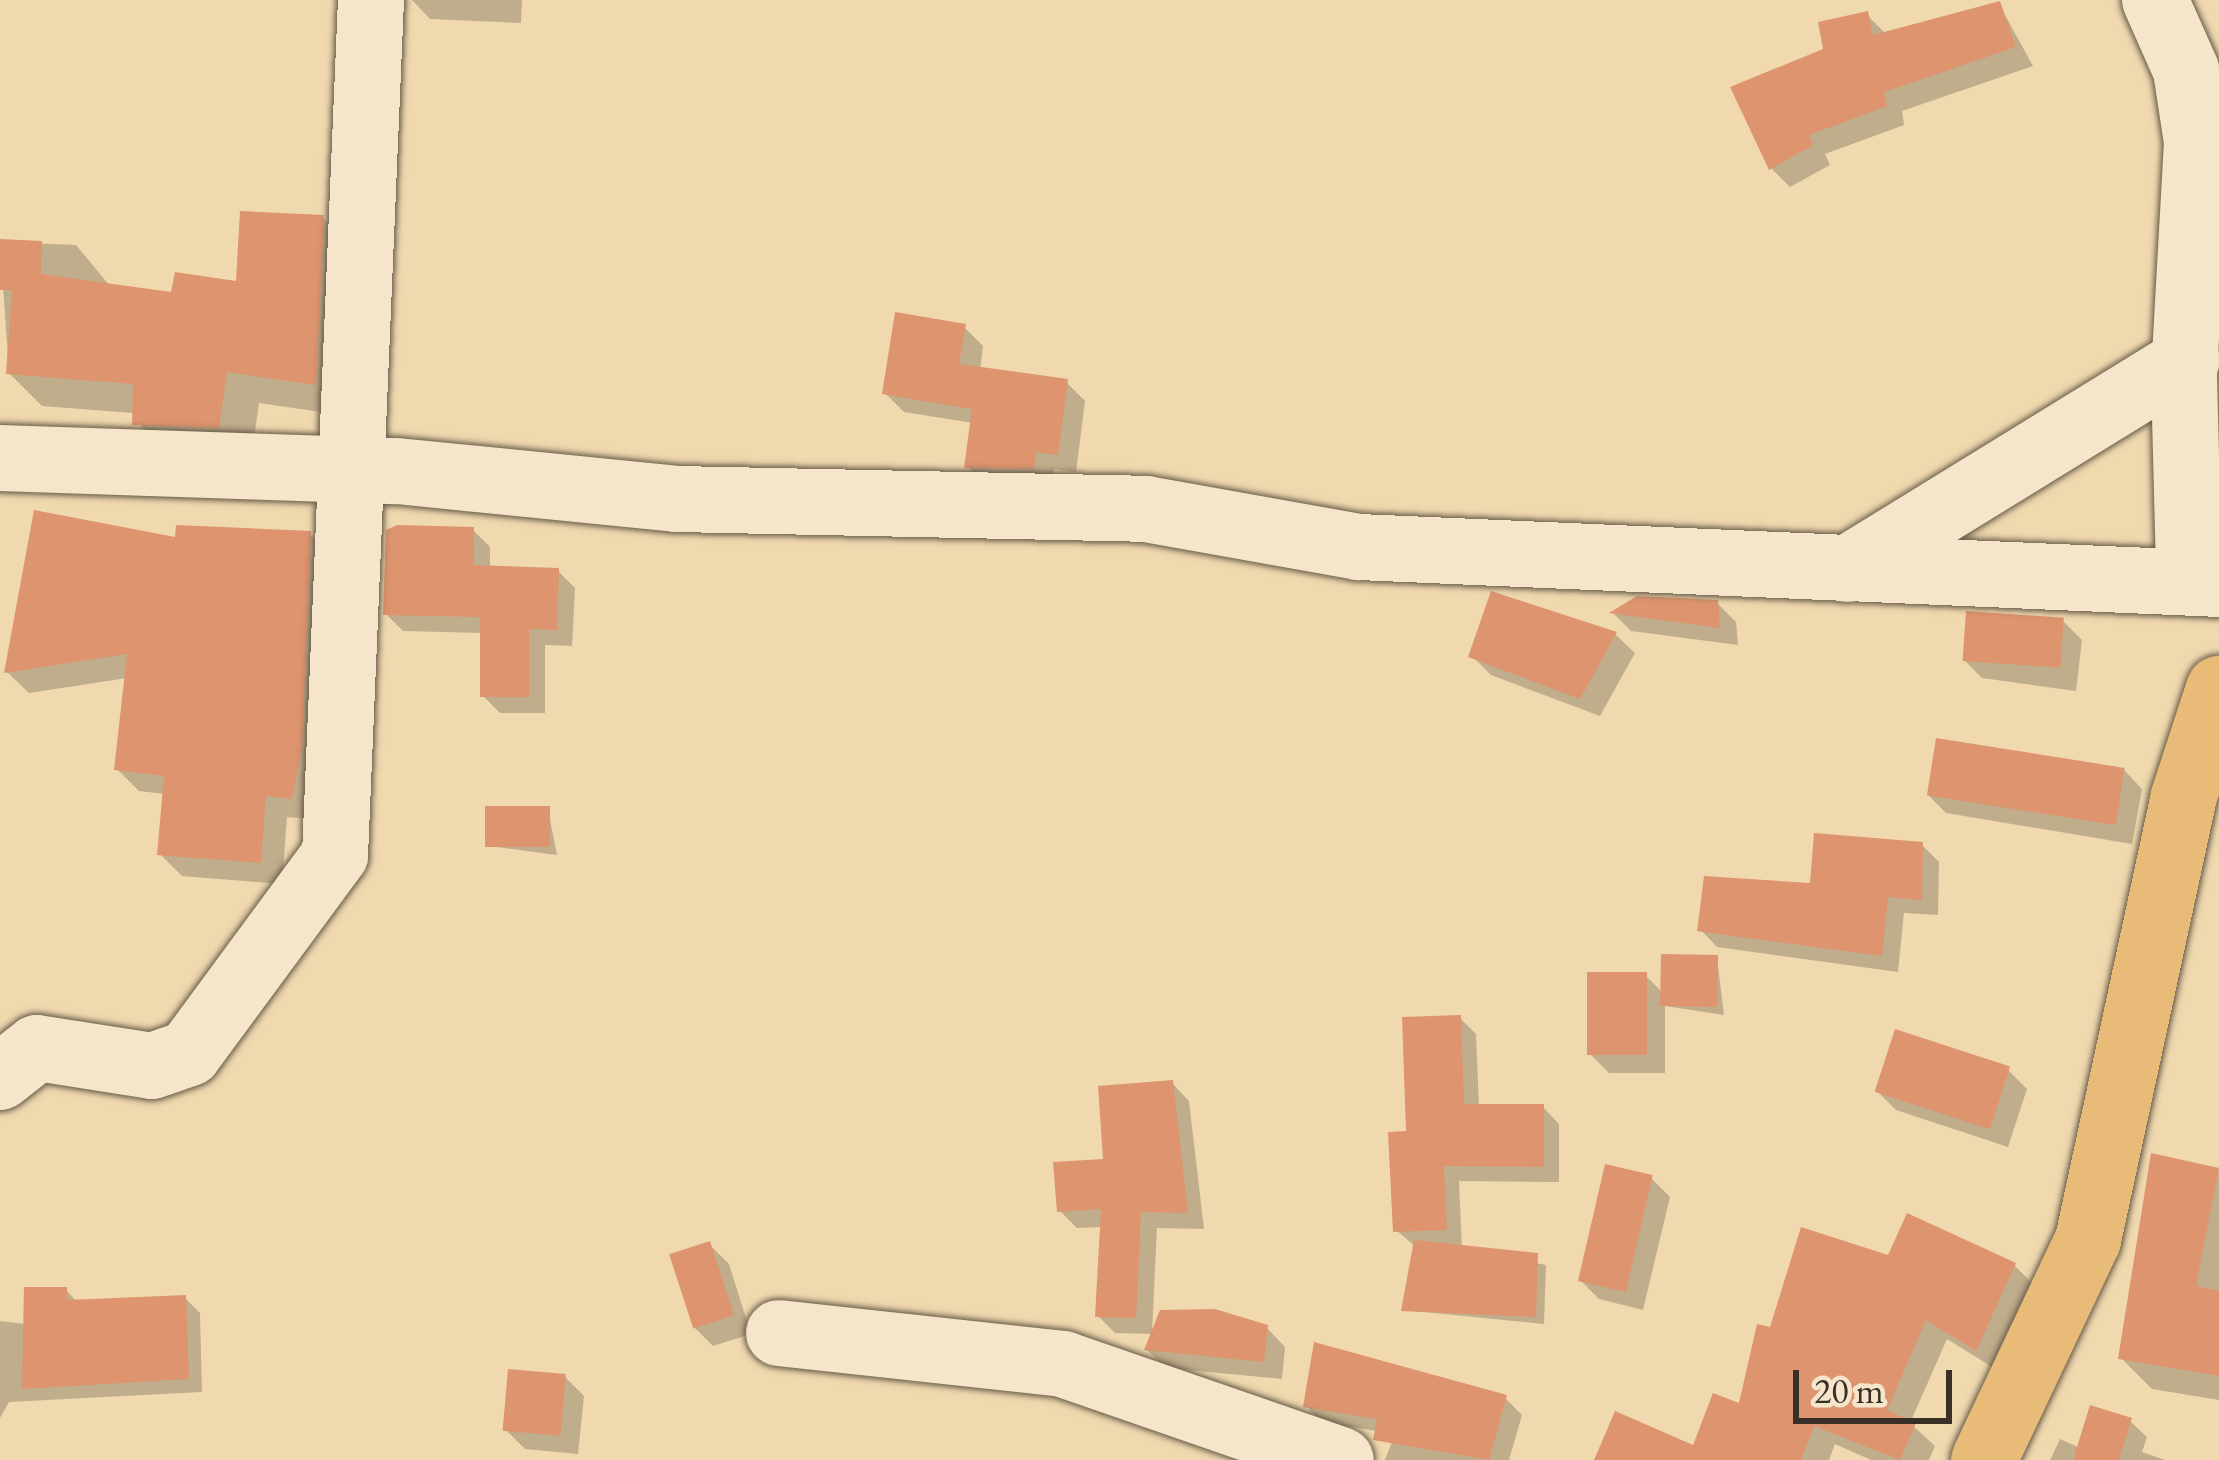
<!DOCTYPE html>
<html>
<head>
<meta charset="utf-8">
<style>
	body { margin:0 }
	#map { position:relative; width:2219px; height:1460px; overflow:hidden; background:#f0d9af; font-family:"EB Garamond",serif }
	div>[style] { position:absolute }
	.shadow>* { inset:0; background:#0003 }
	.building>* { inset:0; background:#de946e; transform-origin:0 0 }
	.roads { filter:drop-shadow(0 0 3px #665a48) drop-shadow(0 0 3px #665a48) }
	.minor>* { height:66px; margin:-33px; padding:0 33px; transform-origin:33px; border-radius:33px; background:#f5e6cb }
	.major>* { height:66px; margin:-33px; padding:0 33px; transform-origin:33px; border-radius:33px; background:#e8bc78 }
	span { translate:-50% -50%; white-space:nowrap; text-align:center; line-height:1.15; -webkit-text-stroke:12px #f5e6cb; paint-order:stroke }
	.scale { position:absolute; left:1793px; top:1370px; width:159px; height:54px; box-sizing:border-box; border:6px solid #383026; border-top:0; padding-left:15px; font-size:36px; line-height:42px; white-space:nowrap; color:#383026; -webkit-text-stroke:9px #f5e6cb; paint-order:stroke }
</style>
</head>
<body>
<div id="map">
	<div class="shadow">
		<div style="clip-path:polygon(412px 0,522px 0,521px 23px,430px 19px)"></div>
		<div style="clip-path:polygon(1999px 4px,2033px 66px,1902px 111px,1904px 125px,1825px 154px,1830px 165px,1790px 187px,1771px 168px,1826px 51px,1867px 15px,1887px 35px)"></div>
		<div style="clip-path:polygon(323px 218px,356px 250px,348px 416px,259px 403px,251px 459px,163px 456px,132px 413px,42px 406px,9px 373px,0 242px,76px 245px,110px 286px,174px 296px,239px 284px)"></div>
		<div style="clip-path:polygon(964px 327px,983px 346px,980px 370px,1066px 382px,1085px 401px,1076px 472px,1054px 469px,1052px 487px,986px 485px,968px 467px,973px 423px,904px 412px,885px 393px)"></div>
		<div style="clip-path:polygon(473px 530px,490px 547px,490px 569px,558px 571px,575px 588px,572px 646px,545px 645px,545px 713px,500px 713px,483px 696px,483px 633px,403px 631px,386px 614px)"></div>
		<div style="clip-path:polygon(310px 534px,332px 556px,313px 819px,287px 817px,282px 884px,182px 876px,160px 854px,165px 794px,139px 791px,117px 769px,127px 678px,29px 693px,7px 672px,178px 540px)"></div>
		<div style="clip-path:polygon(1493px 594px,1616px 635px,1635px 653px,1600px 716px,1491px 675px,1472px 656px)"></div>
		<div style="clip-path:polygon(1717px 603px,1736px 622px,1738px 645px,1631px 631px,1614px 614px)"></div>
		<div style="clip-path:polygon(2063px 621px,2082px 640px,2076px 691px,1982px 678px,1963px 659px)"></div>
		<div style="clip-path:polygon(2124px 770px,2142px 789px,2132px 844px,1946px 813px,1927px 794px)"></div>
		<div style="clip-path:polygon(548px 809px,557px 855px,488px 846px)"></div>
		<div style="clip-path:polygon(1922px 845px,1939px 862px,1938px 915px,1904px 913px,1898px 972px,1717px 947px,1700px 929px)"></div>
		<div style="clip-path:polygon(1717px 958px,1724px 1015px,1665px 1006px,1665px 1073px,1609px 1073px,1590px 1054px,1645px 975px,1663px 993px)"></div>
		<div style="clip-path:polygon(1460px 1018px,1476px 1034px,1479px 1107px,1543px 1107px,1559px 1124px,1559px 1182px,1459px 1181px,1462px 1248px,1546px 1265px,1544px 1324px,1404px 1310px,1416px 1247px,1396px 1230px,1409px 1134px)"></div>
		<div style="clip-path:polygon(2008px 1070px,2027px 1089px,2008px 1147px,1896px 1110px,1877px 1091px)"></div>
		<div style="clip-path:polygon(1172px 1083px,1189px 1101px,1204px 1229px,1157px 1228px,1152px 1334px,1115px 1333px,1098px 1316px,1103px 1227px,1077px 1228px,1060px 1211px)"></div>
		<div style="clip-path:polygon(2154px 1156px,2219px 1171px,2219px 1400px,2152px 1389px,2121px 1358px)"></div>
		<div style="clip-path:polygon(1651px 1178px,1670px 1197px,1643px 1310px,1599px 1299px,1580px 1280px)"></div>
		<div style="clip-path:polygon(710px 1245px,729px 1264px,751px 1334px,713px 1346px,694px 1327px)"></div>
		<div style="clip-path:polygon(1889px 1258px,2014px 1265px,2035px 1286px,1997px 1370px,1947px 1339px,1910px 1423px,1935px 1446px,1929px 1460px,1871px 1460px,1835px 1444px,1829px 1460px,1597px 1460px,1694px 1449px,1741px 1407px,1772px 1330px)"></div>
		<div style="clip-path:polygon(66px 1290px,78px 1303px,185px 1298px,200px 1313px,202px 1392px,9px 1402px,0 1418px,0 1321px,26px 1324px)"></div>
		<div style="clip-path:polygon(1266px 1327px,1285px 1347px,1282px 1379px,1166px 1368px,1147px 1350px)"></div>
		<div style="clip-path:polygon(565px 1377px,584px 1396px,578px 1454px,525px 1449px,506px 1430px)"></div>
		<div style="clip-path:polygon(1505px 1398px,1522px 1415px,1509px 1460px,1385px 1460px,1395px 1434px,1322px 1422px,1306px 1406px)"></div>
		<div style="clip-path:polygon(2130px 1421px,2147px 1437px,2142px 1452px,2165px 1460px,2050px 1460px,2060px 1439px,2080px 1448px)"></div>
	</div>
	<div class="building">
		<div style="clip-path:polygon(2000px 1px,2016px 47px,1884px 92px,1887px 106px,1809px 135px,1813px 145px,1769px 170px,1730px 87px,1823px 49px,1818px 22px,1868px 11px,1873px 35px)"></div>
		<div style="clip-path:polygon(240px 211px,324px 215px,316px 385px,227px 372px,219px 428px,132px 425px,133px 384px,6px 374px,12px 290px,0 290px,0 239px,42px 241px,41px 274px,171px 292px,175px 272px,236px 281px)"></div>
		<div style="clip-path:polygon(895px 312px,966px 324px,959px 364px,1068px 379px,1058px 455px,1036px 452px,1034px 469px,964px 468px,972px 409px,882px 394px)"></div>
		<div style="clip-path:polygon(34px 510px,175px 537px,176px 525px,311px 531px,302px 748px,292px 799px,266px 796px,261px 863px,157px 855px,164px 776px,114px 770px,127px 654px,4px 673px)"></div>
		<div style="clip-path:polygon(397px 525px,474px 527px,474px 565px,559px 568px,557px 630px,529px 629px,529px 697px,480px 697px,480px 617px,383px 615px,386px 530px)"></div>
		<div style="clip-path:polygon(1491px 591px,1617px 632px,1580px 699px,1468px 657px)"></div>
		<div style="clip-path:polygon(1637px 596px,1718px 600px,1720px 628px,1609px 613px)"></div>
		<div style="left:1966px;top:611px;width:98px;height:50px;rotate:4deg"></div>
		<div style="left:1936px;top:738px;width:191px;height:58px;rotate:9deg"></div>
		<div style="left:485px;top:806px;width:65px;height:41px"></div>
		<div style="clip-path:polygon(1814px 833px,1923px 842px,1922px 900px,1888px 897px,1882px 956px,1697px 931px,1704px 876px,1810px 883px)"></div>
		<div style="left:1661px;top:954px;width:57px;height:52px;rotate:1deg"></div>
		<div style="left:1587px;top:972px;width:60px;height:83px"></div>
		<div style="clip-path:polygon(1461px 1015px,1464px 1104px,1544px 1104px,1544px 1167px,1444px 1166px,1447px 1230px,1393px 1232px,1388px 1132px,1406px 1131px,1402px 1017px)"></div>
		<div style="left:1895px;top:1029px;width:121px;height:66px;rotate:18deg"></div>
		<div style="clip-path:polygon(1173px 1080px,1188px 1213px,1141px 1212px,1136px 1318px,1095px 1317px,1101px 1209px,1057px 1212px,1053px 1162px,1103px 1159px,1098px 1086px)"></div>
		<div style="clip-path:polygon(2151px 1153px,2219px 1168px,2196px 1286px,2219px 1291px,2219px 1376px,2118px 1359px)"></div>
		<div style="left:1605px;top:1164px;width:49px;height:120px;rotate:13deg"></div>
		<div style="clip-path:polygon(1907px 1213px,2016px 1263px,1976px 1351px,1926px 1320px,1887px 1410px,1916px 1423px,1900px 1460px,1814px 1426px,1801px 1460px,1594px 1460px,1615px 1411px,1693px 1445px,1713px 1393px,1739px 1403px,1757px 1324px,1770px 1327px,1801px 1227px,1888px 1255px)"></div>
		<div style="clip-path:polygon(1414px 1240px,1538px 1253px,1536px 1317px,1401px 1311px)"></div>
		<div style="left:710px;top:1241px;width:78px;height:43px;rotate:72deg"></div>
		<div style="clip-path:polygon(24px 1287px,67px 1287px,67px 1300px,186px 1295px,189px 1379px,22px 1389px)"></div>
		<div style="clip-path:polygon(1215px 1309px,1268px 1325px,1264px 1362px,1144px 1350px,1160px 1310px)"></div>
		<div style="clip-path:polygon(1314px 1342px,1507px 1395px,1489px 1460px,1373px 1440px,1377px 1419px,1303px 1407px)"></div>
		<div style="left:508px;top:1369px;width:58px;height:62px;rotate:5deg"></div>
		<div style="clip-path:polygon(2090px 1405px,2132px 1418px,2119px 1460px,2073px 1460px)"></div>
	</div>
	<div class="roads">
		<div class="minor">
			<div style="left:2155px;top:0;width:77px;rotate:66.1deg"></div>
			<div style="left:2186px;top:70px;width:73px;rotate:81.3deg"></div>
			<div style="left:2197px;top:142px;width:236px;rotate:93.2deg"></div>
			<div style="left:2184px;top:378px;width:197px;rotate:88.5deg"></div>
			<div style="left:0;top:458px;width:397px;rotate:1.9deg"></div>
			<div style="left:397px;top:471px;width:281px;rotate:5.7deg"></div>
			<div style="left:677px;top:499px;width:469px;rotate:1.2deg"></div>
			<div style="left:1146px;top:509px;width:216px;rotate:10.1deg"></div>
			<div style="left:1359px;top:547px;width:861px;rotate:2.46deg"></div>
			<div style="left:1847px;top:569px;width:399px;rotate:-31.6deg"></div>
			<div style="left:0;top:1077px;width:47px;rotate:-38.1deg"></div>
			<div style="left:37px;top:1048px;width:116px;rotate:8.9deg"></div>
			<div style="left:152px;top:1066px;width:39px;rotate:-19deg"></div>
			<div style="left:189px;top:1053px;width:246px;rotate:-53.6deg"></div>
			<div style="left:335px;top:855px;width:856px;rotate:-87.59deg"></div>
			<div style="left:779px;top:1333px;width:286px;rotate:6.2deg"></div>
			<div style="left:1063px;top:1364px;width:294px;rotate:19.1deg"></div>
		</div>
		<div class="major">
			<div style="left:1984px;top:1460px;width:243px;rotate:-64.7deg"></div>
			<div style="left:2088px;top:1240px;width:451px;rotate:-77.8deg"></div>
			<div style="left:2183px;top:799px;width:116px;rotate:-71.9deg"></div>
		</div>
	</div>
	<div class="scale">20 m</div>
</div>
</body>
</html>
